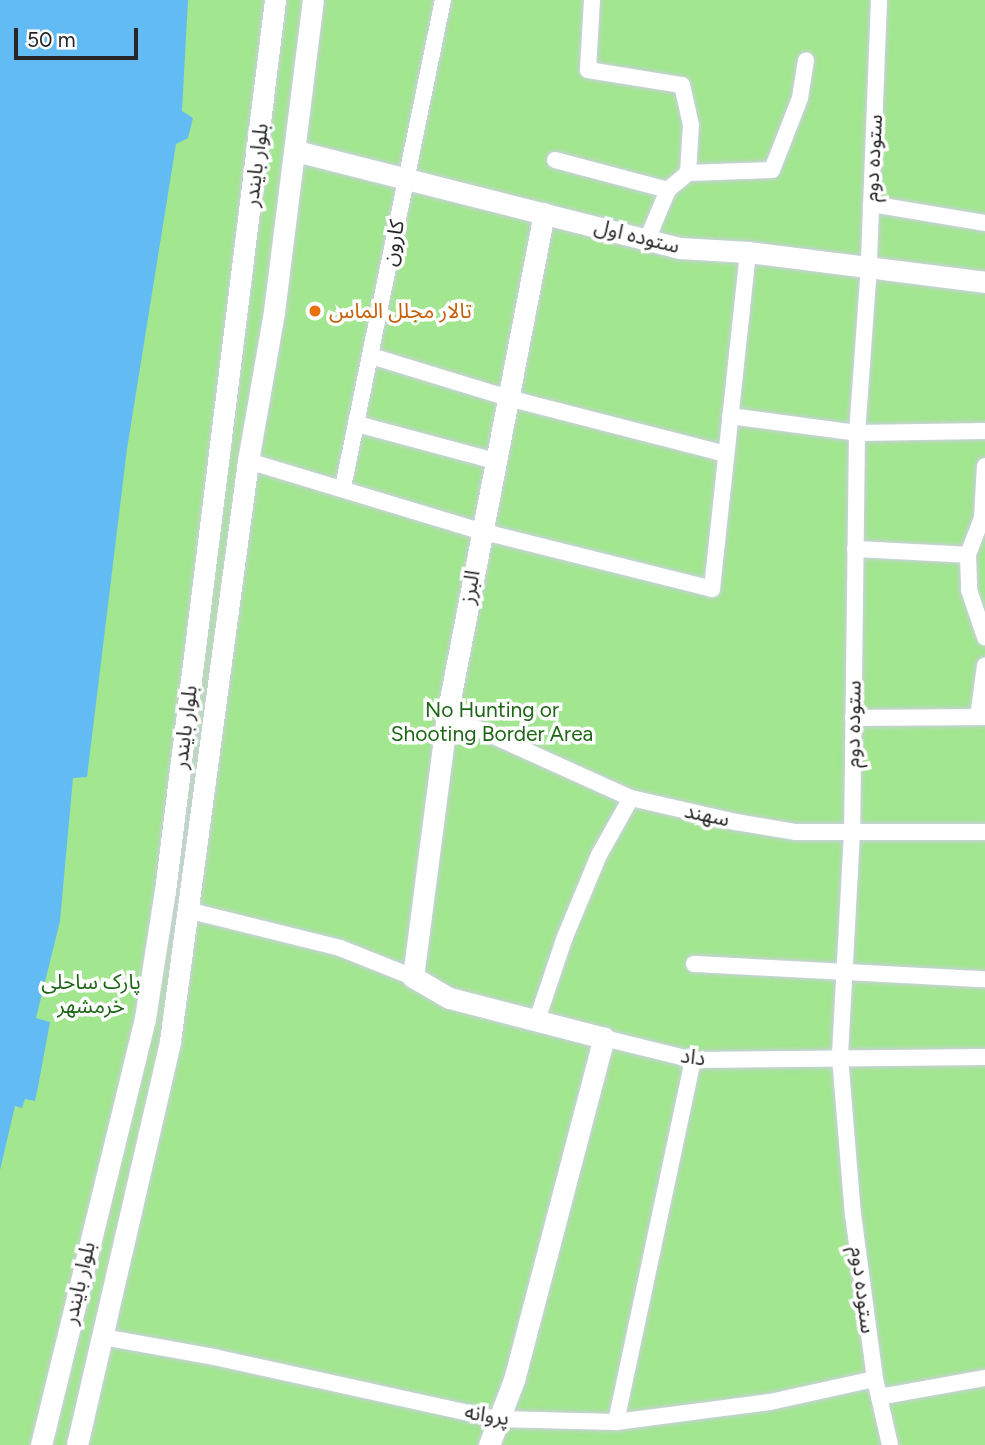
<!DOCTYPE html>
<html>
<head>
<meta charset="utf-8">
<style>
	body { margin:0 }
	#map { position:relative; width:985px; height:1445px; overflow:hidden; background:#ebe5d7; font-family:Figtree,"Noto Sans Arabic",sans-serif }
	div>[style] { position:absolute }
	.green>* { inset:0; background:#a2e690; transform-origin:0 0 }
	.water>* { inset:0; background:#63bbf4 }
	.roads { filter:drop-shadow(0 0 2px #cdcee2) drop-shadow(0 0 2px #cdcee2) }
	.street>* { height:16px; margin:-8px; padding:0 8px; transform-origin:8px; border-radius:8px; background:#fff }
	.secondary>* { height:21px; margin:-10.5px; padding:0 10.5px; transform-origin:10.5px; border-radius:10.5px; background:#fff }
	.dots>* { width:19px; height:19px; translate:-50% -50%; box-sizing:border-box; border:4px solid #fff; border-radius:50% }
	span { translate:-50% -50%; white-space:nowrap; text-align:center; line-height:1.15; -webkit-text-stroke:7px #fff; paint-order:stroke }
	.street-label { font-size:21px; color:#272727 }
	.food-label { font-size:21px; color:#c56008 }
	.left { translate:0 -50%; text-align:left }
	.park-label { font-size:21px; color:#1c6615 }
	.scale { position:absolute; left:14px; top:28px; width:124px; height:32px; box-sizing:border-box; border:4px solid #272727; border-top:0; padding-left:9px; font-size:21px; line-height:24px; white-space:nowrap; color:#272727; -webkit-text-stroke:5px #fff; paint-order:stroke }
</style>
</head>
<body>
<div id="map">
	<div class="green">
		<div style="left:0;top:0;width:985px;height:1445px"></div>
	</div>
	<div class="water">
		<div style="clip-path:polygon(0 0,188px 0,182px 111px,193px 118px,188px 138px,176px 144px,127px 449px,87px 777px,73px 778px,60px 921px,36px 1018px,50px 1022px,38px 1087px,35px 1101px,25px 1099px,22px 1108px,15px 1106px,0 1170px)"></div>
	</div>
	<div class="roads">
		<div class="street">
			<div style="left:592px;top:0;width:70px;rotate:93.3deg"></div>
			<div style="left:588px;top:70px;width:95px;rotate:9.1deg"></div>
			<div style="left:682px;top:85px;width:41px;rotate:77.3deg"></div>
			<div style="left:691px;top:125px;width:48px;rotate:93.6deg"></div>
			<div style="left:688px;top:173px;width:26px;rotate:140deg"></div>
			<div style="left:668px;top:190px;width:54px;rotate:112.8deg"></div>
			<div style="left:879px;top:0;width:266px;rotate:92.2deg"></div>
			<div style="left:869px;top:266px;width:167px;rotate:94.1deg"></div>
			<div style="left:857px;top:433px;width:400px;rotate:90.7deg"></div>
			<div style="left:852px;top:833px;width:224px;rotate:93.1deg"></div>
			<div style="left:840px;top:1057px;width:158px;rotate:85.3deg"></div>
			<div style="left:853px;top:1214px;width:166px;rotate:82.4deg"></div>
			<div style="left:875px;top:1379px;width:68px;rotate:77.2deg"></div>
			<div style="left:555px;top:160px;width:117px;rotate:14.9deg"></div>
			<div style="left:688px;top:173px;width:84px;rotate:-2deg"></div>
			<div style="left:772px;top:170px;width:77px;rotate:-68.7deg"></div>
			<div style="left:800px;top:98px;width:38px;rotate:-81deg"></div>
			<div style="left:871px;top:204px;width:116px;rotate:9.5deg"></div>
			<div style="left:371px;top:356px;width:143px;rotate:17deg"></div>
			<div style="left:508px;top:398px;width:225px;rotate:14.4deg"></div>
			<div style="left:730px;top:416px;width:128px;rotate:7.6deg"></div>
			<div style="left:857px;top:433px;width:128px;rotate:-0.9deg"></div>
			<div style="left:357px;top:424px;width:143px;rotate:15deg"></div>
			<div style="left:248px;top:461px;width:242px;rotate:16.8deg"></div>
			<div style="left:480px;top:531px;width:239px;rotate:14deg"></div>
			<div style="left:712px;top:589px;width:339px;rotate:-83.9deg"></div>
			<div style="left:985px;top:466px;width:52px;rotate:93.3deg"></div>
			<div style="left:982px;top:518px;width:40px;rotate:111deg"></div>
			<div style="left:968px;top:555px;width:35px;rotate:88deg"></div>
			<div style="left:969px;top:590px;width:50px;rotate:71.2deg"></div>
			<div style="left:343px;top:487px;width:497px;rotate:-78.4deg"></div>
			<div style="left:855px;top:549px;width:113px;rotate:3deg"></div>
			<div style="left:447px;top:715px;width:202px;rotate:24.3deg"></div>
			<div style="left:631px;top:798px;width:108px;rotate:12.9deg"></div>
			<div style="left:736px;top:822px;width:61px;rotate:9.5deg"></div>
			<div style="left:796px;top:832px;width:189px"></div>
			<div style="left:978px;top:717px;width:52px;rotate:-82.3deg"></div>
			<div style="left:853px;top:718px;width:132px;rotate:-0.4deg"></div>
			<div style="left:187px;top:910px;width:158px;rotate:13.9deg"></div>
			<div style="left:340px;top:948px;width:79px;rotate:21.7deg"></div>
			<div style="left:694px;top:964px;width:291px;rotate:3deg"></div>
			<div style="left:536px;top:1023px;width:91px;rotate:-71.4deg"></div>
			<div style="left:565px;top:937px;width:89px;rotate:-67.5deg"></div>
			<div style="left:599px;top:855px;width:65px;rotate:-60.7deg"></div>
			<div style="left:604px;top:1038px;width:92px;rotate:13.9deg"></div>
			<div style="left:693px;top:1060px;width:292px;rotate:-0.6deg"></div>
			<div style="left:103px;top:1337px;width:113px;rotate:10.2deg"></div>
			<div style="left:214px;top:1357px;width:290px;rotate:12.4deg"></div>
			<div style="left:497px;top:1419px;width:119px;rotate:1.4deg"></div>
			<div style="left:616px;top:1422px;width:155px;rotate:-7.4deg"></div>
			<div style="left:770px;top:1402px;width:107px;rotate:-12.4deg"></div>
			<div style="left:879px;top:1397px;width:108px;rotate:-10.2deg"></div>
			<div style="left:616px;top:1422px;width:370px;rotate:-78deg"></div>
		</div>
		<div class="secondary">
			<div style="left:296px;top:151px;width:396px;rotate:14.2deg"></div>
			<div style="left:680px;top:248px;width:68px;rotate:3.4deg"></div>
			<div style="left:748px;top:252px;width:239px;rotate:7.2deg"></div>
			<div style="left:41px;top:1445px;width:439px;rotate:-76.3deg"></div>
			<div style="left:145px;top:1018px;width:129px;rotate:-81.1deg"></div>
			<div style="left:165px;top:891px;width:898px;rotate:-82.96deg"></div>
			<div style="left:77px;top:1445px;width:415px;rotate:-77deg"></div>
			<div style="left:170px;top:1041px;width:585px;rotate:-82.34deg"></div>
			<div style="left:248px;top:461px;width:151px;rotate:-80.1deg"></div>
			<div style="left:274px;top:312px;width:314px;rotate:-82.9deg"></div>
			<div style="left:489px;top:1445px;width:70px;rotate:-69deg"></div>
			<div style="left:514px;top:1380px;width:354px;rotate:-75.3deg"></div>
			<div style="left:604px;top:1038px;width:160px;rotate:-165.5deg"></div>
			<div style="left:449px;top:998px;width:42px;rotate:-149.7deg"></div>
			<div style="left:413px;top:977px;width:264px;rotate:-82.6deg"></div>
			<div style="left:447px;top:715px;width:511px;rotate:-79.06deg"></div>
		</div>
	</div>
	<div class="dots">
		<div style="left:315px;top:311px;background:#e8710a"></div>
	</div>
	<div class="street-label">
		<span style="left:873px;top:158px;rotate:-87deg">ستوده دوم</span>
		<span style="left:256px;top:165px;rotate:-83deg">بلوار بایندر</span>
		<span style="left:637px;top:236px;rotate:14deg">ستوده اول</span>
		<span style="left:393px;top:243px;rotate:-79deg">کارون</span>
		<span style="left:470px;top:587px;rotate:-80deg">البرز</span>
		<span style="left:853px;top:724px;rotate:-89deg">ستوده دوم</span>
		<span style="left:185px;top:727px;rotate:-83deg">بلوار بایندر</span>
		<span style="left:707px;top:815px;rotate:12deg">سهند</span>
		<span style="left:693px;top:1057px;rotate:8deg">داد</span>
		<span style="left:79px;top:1283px;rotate:-77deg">بلوار بایندر</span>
		<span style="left:863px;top:1290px;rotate:83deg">ستوده دوم</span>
		<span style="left:487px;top:1415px;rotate:9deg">پروانه</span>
	</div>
	<div class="food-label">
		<span class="left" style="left:329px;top:311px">تالار مجلل الماس</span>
	</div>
	<div class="park-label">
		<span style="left:492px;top:722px">No Hunting or<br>Shooting Border Area</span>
		<span style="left:91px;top:994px">پارک ساحلی<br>خرمشهر</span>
	</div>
	<div class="scale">50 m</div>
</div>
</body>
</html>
